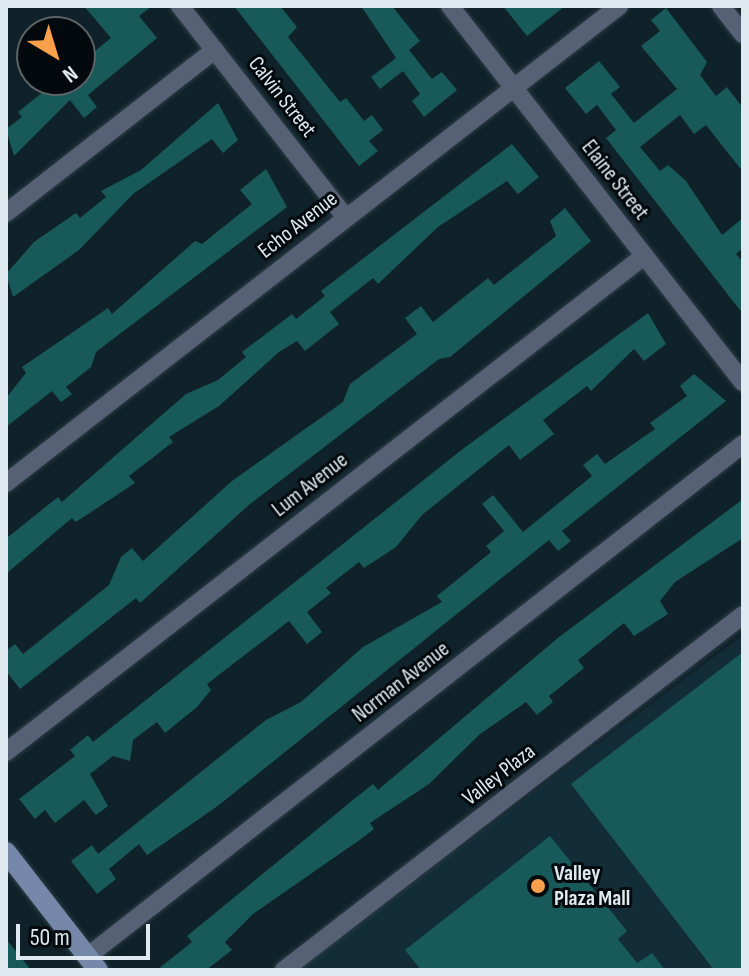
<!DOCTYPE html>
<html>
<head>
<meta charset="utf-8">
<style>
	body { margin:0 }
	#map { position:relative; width:749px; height:976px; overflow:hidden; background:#0f2129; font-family:"Sofia Sans Condensed",sans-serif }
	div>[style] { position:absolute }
	.built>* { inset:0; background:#132d38 }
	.building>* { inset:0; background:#185a5a }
	.roads { filter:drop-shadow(0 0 2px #2c3d45) drop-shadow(0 0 2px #2c3d45) }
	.street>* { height:18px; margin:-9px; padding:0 9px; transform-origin:9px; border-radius:9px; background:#566176 }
	.secondary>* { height:20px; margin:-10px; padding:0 10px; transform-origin:10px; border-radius:10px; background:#7588a9 }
	.dots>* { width:22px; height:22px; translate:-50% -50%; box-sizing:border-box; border:4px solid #04090d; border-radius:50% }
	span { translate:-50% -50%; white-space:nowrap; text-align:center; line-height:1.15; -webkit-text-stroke:6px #04090d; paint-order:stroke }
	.street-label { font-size:22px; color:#deeaef }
	.poi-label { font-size:22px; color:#deeaef; font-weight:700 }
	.left { translate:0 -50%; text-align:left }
	.frame { position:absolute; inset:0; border:8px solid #deeaef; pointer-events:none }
	.north { position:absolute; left:16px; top:16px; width:80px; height:80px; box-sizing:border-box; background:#04090d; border:2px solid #5b6367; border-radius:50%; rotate:142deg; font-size:22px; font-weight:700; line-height:32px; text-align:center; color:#deeaef }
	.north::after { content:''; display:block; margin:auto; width:28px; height:36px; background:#f8a04b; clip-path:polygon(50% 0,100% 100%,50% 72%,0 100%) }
	.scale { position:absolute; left:16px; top:924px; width:134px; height:36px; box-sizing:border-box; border:4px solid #deeaef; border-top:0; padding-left:10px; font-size:24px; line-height:28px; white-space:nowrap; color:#deeaef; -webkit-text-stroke:6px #04090d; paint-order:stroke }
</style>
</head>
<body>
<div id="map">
	<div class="built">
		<div style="clip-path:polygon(743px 635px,743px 970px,297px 970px)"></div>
	</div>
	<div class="building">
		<div style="clip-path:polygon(84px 6px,152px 6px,139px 16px,157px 38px,88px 95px,97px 107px,84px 118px,70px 100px,14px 156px,6px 129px,22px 117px,18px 112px,58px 80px,80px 80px,80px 63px,111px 38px)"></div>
		<div style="clip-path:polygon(234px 6px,280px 6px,297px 27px,288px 37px,340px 102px,346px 98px,364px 121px,372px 115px,383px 130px,369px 141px,378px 151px,359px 166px)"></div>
		<div style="clip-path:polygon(361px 6px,392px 6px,420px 41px,409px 50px,432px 79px,442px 72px,457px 90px,424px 117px,412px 101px,420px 94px,403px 71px,380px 89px,371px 77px,396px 58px)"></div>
		<div style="clip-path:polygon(503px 6px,565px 6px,527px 36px)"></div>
		<div style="clip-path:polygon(666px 8px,707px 62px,700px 75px,716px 96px,727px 87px,743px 108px,743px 172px,706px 125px,694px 134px,680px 115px,640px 147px,660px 171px,668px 165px,686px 181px,722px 235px,743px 218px,743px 248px,736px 254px,743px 262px,743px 314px,606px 138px,616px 130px,597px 105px,586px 114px,565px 88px,599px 61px,620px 87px,611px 94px,634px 123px,677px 89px,641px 46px,660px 31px,651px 20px)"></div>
		<div style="clip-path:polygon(218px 103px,238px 140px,223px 153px,212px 139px,133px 194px,79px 250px,13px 297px,6px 274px,34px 242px,76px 213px,80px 218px,106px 197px,101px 191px,141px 170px)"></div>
		<div style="clip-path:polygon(512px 144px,539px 177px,518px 194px,507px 181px,438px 227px,378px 284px,373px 278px,330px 312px,339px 324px,305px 351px,297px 341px,279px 352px,219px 406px,169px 437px,173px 442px,129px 476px,135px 483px,76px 522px,72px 518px,6px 574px,8px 537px,58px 497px,62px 502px,186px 394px,218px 380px,246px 357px,242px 352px,292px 314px,296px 319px,325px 296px,321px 291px)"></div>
		<div style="clip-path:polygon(266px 169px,287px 207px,96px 352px,91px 367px,66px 387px,72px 394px,61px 402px,52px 391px,6px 427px,6px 398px,26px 373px,22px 367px,108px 308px,112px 314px,195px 241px,202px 244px,252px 204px,240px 190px)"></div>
		<div style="clip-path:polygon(565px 208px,591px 241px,450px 357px,439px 359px,250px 504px,140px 603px,136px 598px,20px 689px,6px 671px,6px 651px,15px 644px,23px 654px,109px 585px,121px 557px,132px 548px,143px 561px,232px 481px,343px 402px,350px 384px,417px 334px,405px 318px,421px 306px,433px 322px,488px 278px,494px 285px,556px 236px,550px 221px)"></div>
		<div style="clip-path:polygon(648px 313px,666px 344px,644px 361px,634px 349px,591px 391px,587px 386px,543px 420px,554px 434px,520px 460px,509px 445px,422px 515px,396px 547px,364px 568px,359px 562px,326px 588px,331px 593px,307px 612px,322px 632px,307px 644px,289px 621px,207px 684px,211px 690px,197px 707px,165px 733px,157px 722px,133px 740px,130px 761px,113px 756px,90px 774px,108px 806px,96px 815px,84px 800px,55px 823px,45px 810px,35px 819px,19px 799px,75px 756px,70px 750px,88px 735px,93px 742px,464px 448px)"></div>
		<div style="clip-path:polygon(694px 374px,726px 401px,562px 531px,571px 541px,558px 551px,549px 540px,219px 805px,147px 855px,139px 844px,109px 869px,116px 879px,97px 894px,71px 861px,92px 845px,98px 854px,266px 720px,301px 702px,363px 647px,442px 602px,437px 596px,491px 552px,486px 546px,504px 531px,482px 504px,493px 495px,523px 532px,592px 476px,583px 465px,597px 454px,605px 464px,655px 429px,650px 423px,687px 396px,680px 386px)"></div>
		<div style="clip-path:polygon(743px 499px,743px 538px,675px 582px,660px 601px,668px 614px,634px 636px,624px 623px,578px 660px,584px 668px,549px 696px,553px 702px,537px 715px,526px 702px,480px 734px,429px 784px,370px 823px,374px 829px,361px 839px,253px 914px,225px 942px,232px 950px,206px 970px,157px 970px,192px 942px,187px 936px,353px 800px,373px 784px,378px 790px,559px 637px)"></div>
		<div style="clip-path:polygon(743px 652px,743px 970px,714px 970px,571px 784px)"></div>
		<div style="clip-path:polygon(550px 836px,627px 931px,618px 939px,637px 963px,652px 953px,665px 970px,421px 970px,405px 950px)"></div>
		<div style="clip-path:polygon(6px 939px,31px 970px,6px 970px)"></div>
	</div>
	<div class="roads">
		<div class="street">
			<div style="left:180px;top:6px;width:269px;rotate:51.9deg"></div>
			<div style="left:450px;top:6px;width:477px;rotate:52.1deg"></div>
			<div style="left:721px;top:6px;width:36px;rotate:52deg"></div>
			<div style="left:6px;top:213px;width:265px;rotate:-38deg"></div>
			<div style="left:6px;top:483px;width:777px;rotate:-37.89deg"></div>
			<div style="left:6px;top:752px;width:808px;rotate:-37.86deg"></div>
			<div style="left:88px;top:956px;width:831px;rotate:-38.01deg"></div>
			<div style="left:284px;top:970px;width:580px;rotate:-37.72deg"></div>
		</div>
		<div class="secondary">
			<div style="left:6px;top:852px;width:150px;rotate:52.1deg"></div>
		</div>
	</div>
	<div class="dots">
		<div style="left:538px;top:886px;background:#f8a04b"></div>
	</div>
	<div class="street-label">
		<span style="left:282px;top:97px;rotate:52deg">Calvin Street</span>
		<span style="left:615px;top:180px;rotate:52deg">Elaine Street</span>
		<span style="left:298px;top:225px;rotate:-38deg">Echo Avenue</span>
		<span style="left:310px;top:485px;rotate:-38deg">Lum Avenue</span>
		<span style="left:401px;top:682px;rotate:-38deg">Norman Avenue</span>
		<span style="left:499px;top:775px;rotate:-38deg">Valley Plaza</span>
	</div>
	<div class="poi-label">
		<span class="left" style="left:554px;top:886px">Valley<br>Plaza Mall</span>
	</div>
	<div class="frame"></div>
	<div class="north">N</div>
	<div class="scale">50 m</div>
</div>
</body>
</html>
